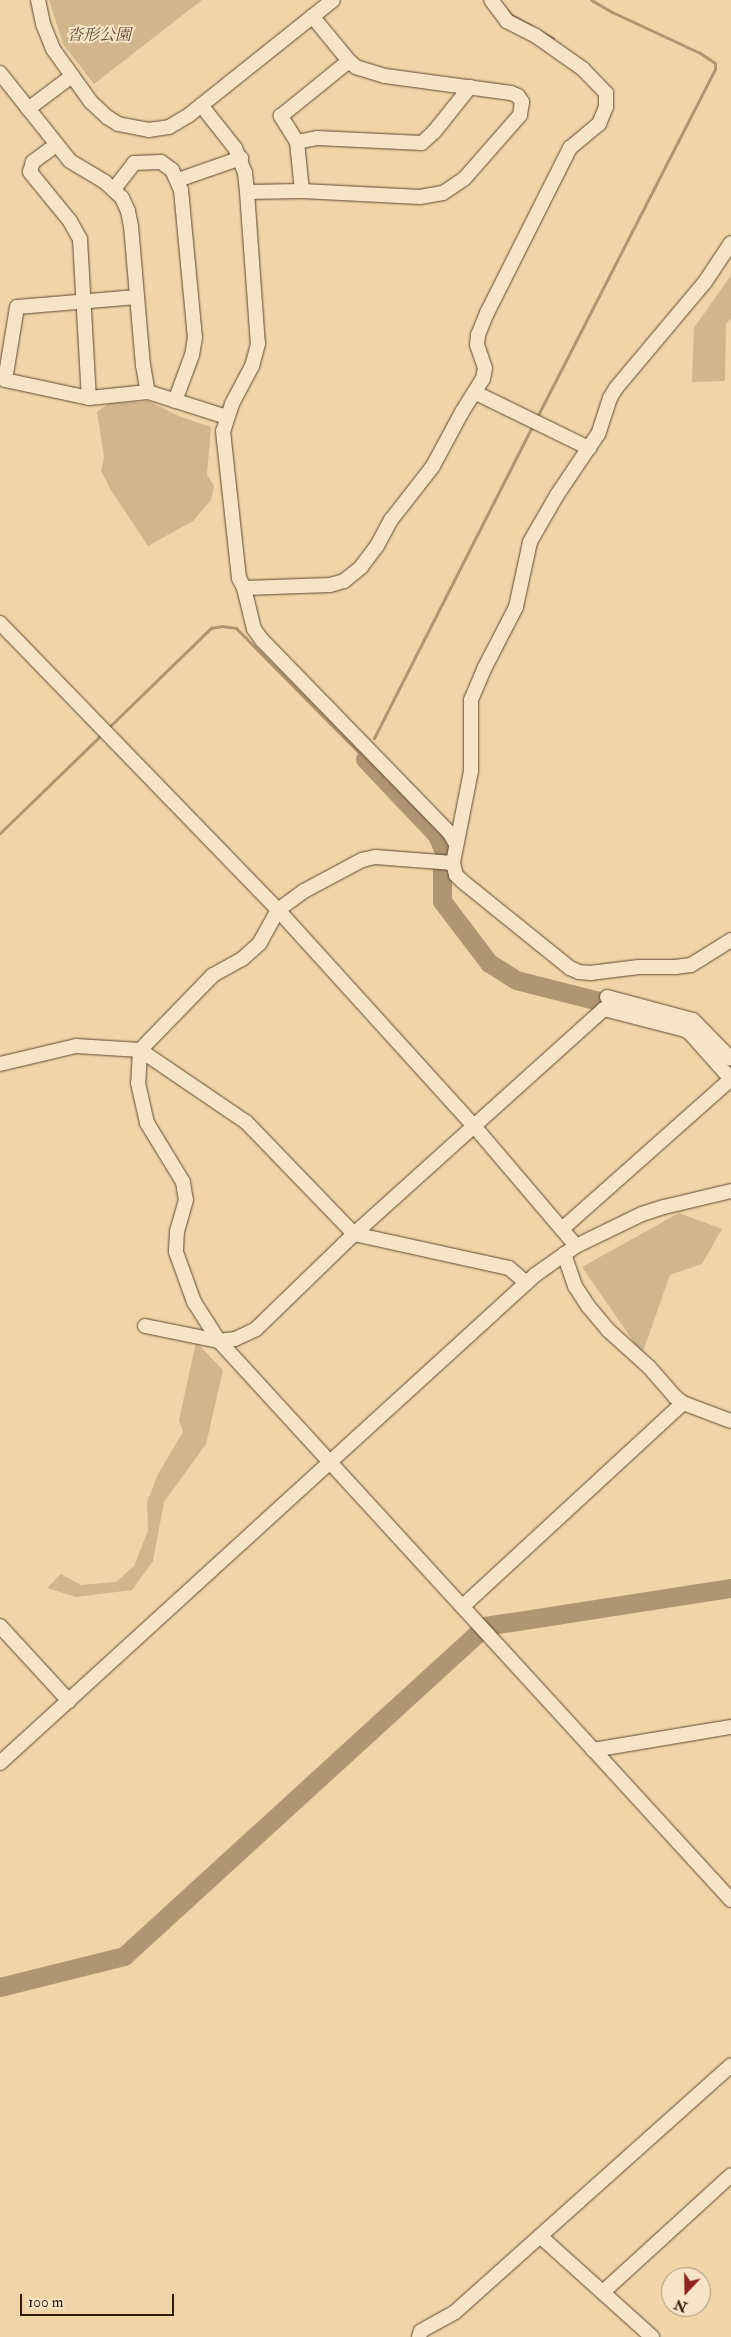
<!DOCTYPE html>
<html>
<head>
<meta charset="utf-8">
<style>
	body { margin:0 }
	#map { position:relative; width:731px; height:2337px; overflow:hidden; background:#f1d5a8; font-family:"IM FELL Double Pica","Noto Serif JP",serif }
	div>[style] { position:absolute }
	.green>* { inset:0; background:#d0b58d }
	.stream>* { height:3px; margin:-1.5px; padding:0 1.5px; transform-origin:1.5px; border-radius:1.5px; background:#af9572 }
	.river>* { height:19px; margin:-9.5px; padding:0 9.5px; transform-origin:9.5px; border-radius:9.5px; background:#af9572 }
	.roads { filter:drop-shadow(0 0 1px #5f4931) drop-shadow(0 0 1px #5f4931) }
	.minor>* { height:14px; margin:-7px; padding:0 7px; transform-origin:7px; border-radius:7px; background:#f6e4c6 }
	span { translate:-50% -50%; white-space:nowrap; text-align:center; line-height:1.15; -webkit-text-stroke:4px #f6e4c6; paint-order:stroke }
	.park-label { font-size:16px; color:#5f4831; font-style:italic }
	.north { position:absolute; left:661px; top:2267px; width:50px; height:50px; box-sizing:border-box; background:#f6e4c6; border:1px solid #a6937a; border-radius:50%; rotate:201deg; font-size:14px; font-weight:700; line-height:20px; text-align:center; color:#2e1a09 }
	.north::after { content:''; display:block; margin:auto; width:18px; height:22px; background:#8f2418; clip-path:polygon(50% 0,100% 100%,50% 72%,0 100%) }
	.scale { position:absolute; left:20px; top:2294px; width:154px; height:22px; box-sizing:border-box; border:2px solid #2e1a09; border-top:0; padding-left:6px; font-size:15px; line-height:18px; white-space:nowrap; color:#2e1a09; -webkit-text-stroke:4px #f6e4c6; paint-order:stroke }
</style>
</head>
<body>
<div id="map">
	<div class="green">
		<div style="clip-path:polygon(49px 0,202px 0,94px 84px,63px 44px)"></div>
		<div style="clip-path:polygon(731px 275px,731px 318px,726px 324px,725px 381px,692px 382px,694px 328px)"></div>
		<div style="clip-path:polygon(148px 401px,181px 417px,211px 427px,207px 475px,214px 486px,211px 500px,193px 521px,148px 546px,111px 490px,101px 471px,104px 457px,97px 412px,108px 404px)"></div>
		<div style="clip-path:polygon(679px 1213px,722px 1229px,702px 1264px,670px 1275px,642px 1354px,582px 1267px)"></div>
		<div style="clip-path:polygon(196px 1342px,223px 1370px,206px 1444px,164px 1502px,153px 1561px,132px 1590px,76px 1597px,47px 1588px,61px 1574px,81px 1585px,116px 1582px,134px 1566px,148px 1531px,147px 1502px,158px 1474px,183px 1432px,179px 1420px)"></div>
	</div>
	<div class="stream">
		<div style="left:507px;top:10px;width:5px;rotate:53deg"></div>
		<div style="left:510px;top:14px;width:26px;rotate:29deg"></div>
		<div style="left:538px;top:30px;width:17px;rotate:28deg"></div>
		<div style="left:537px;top:417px;width:391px;rotate:-62.9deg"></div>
		<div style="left:715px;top:69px;width:6px;rotate:-90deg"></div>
		<div style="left:715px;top:63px;width:18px;rotate:-146deg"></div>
		<div style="left:700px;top:53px;width:97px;rotate:-155deg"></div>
		<div style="left:612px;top:12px;width:24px;rotate:-150deg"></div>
		<div style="left:108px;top:728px;width:144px;rotate:-44.2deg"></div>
		<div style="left:211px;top:628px;width:11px;rotate:-10deg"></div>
		<div style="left:222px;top:626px;width:14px;rotate:8deg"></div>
		<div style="left:236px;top:628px;width:184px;rotate:45.4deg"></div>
		<div style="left:365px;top:759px;width:3px;rotate:-72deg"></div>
		<div style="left:374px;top:738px;width:351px;rotate:-63.1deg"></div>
		<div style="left:0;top:833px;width:142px;rotate:-44.1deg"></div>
	</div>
	<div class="river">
		<div style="left:365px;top:759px;width:105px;rotate:46.5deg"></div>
		<div style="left:437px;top:835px;width:15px;rotate:67deg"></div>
		<div style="left:442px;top:867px;width:34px;rotate:90deg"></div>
		<div style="left:442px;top:901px;width:78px;rotate:52.8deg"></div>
		<div style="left:489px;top:963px;width:32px;rotate:32deg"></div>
		<div style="left:516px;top:980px;width:114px;rotate:14.2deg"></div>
		<div style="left:0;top:1987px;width:128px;rotate:-14deg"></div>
		<div style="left:124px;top:1956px;width:489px;rotate:-42.4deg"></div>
		<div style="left:485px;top:1626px;width:249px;rotate:-8.8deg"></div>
	</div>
	<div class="roads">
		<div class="minor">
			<div style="left:38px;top:0;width:25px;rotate:78deg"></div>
			<div style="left:43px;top:24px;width:27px;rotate:68deg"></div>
			<div style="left:53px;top:49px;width:65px;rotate:54.4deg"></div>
			<div style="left:91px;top:102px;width:22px;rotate:43deg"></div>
			<div style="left:107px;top:117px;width:13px;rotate:32deg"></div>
			<div style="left:118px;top:124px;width:31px;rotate:11deg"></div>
			<div style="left:148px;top:130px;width:21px;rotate:-8deg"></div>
			<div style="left:169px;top:127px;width:23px;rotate:-31deg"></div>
			<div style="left:189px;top:115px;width:184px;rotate:-38.6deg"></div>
			<div style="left:0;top:73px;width:112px;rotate:51.5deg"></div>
			<div style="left:70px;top:161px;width:41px;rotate:31deg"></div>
			<div style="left:105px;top:182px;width:23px;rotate:43deg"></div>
			<div style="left:122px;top:198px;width:14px;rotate:65deg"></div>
			<div style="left:128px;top:211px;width:15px;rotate:79deg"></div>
			<div style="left:131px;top:226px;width:140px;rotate:85.1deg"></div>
			<div style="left:143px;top:365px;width:27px;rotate:80deg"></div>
			<div style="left:201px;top:105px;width:55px;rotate:51.7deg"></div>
			<div style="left:235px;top:148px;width:27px;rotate:68deg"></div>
			<div style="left:245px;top:173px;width:19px;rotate:84deg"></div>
			<div style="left:247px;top:192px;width:152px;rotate:85.9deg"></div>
			<div style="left:258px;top:344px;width:23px;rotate:105deg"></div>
			<div style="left:252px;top:366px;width:43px;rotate:117.8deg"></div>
			<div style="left:232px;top:404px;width:28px;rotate:108deg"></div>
			<div style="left:223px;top:431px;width:148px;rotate:83.8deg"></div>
			<div style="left:239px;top:578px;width:11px;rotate:63deg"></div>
			<div style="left:244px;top:588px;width:42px;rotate:76.3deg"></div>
			<div style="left:254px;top:629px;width:14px;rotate:54deg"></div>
			<div style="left:262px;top:640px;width:268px;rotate:45.8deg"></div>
			<div style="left:449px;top:832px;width:14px;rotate:60deg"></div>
			<div style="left:28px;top:109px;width:55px;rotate:-36.9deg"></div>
			<div style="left:297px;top:142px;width:20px;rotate:-11deg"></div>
			<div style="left:317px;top:138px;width:105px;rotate:2.7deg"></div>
			<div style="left:422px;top:143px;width:16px;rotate:-43deg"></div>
			<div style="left:434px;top:132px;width:58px;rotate:-51.3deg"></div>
			<div style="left:56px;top:145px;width:29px;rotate:144deg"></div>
			<div style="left:33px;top:162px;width:10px;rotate:107deg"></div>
			<div style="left:30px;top:172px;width:63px;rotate:50.8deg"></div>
			<div style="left:70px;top:221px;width:21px;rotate:61deg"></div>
			<div style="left:80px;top:239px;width:159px;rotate:86.8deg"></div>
			<div style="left:178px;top:180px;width:67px;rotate:-19.2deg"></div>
			<div style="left:114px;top:189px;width:33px;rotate:-52deg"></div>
			<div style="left:134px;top:163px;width:27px;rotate:-2deg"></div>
			<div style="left:161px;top:162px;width:14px;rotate:36deg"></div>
			<div style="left:172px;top:170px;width:22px;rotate:66deg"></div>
			<div style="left:181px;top:190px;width:148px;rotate:84.6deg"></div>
			<div style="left:195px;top:337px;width:18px;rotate:99deg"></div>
			<div style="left:192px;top:355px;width:49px;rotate:110.3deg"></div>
			<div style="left:302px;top:191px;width:49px;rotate:-95.8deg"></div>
			<div style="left:297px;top:142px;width:31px;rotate:-122deg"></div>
			<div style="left:281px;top:116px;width:87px;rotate:-39deg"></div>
			<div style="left:247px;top:192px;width:55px;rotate:-1deg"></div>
			<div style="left:302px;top:191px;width:118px;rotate:2.9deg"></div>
			<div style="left:420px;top:197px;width:23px;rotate:-10deg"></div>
			<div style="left:443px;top:193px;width:25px;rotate:-34deg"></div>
			<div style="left:464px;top:179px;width:85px;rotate:-48.8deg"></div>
			<div style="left:520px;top:115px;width:13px;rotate:-81deg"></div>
			<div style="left:522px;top:102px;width:7px;rotate:-124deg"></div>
			<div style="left:518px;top:96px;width:8px;rotate:-157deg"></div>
			<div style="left:511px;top:93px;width:127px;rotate:-172.3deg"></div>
			<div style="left:385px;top:76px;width:30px;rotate:-163deg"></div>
			<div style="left:356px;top:67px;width:9px;rotate:-139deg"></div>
			<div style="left:349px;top:61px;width:58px;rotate:-129.4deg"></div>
			<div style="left:731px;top:243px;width:47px;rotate:123.7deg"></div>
			<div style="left:705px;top:282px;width:138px;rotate:130deg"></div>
			<div style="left:616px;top:388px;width:12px;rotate:121deg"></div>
			<div style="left:610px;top:398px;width:38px;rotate:108deg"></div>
			<div style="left:598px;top:434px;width:73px;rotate:123.9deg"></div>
			<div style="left:557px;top:495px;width:54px;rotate:119.9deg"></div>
			<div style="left:530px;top:542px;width:66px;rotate:102.2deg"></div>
			<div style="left:516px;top:607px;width:68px;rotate:117.3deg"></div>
			<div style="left:485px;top:667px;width:36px;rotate:113deg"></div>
			<div style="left:471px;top:700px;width:71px;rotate:90deg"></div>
			<div style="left:471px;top:771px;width:94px;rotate:101.1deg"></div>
			<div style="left:453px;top:863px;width:12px;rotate:76deg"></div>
			<div style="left:456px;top:875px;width:8px;rotate:45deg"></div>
			<div style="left:462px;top:881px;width:139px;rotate:38.9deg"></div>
			<div style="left:570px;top:968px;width:10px;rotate:24deg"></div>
			<div style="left:579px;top:972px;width:11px;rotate:5deg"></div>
			<div style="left:590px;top:973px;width:49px;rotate:-7deg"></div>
			<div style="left:639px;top:967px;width:36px"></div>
			<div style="left:675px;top:967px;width:16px;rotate:-7deg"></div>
			<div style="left:691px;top:965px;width:47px;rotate:-32deg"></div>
			<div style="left:137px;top:297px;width:120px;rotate:175.2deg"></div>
			<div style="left:17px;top:307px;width:74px;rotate:99.3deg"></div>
			<div style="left:5px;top:380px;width:86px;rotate:12.1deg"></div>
			<div style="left:89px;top:398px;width:59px;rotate:-5.8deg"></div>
			<div style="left:148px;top:392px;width:83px;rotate:17.6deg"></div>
			<div style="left:476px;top:393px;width:126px;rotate:26deg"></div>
			<div style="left:244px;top:588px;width:86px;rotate:-2deg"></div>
			<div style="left:330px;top:585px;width:15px;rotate:-16deg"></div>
			<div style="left:344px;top:581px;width:22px;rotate:-39deg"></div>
			<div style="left:361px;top:567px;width:26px;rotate:-53deg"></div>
			<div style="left:377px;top:546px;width:30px;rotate:-62deg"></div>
			<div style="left:391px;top:520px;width:68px;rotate:-52.1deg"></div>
			<div style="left:433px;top:466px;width:61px;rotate:-61.8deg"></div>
			<div style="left:462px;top:412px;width:39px;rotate:-58deg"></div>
			<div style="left:483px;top:379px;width:11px;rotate:-80deg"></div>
			<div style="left:485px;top:368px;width:24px;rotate:-109deg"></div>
			<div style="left:477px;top:345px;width:10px;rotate:-84deg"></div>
			<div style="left:478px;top:335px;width:24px;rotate:-68deg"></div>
			<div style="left:487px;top:313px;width:185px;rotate:-63.3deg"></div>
			<div style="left:570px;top:148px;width:38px;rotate:-40deg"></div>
			<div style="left:599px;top:124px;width:18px;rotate:-68deg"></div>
			<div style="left:606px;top:107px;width:14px;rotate:-90deg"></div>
			<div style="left:606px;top:93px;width:33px;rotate:-134deg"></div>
			<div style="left:583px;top:69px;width:57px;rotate:-144.9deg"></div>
			<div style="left:536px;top:36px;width:33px;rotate:-153deg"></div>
			<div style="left:507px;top:21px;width:26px;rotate:-127deg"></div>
			<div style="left:0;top:623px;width:400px;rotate:45.9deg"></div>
			<div style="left:278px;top:910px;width:292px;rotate:47.8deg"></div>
			<div style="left:474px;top:1126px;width:157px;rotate:49.6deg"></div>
			<div style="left:453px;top:863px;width:78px;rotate:-175.6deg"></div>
			<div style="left:375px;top:857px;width:13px;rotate:167deg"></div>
			<div style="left:362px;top:860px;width:66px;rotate:151.9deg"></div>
			<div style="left:304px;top:891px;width:32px;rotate:144deg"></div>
			<div style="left:278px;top:910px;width:38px;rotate:119deg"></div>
			<div style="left:260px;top:943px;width:24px;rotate:138deg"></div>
			<div style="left:242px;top:959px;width:33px;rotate:151deg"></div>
			<div style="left:213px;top:975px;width:105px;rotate:134.2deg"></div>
			<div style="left:140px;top:1050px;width:33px;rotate:93deg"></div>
			<div style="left:138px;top:1083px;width:41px;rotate:77.3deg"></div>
			<div style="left:147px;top:1123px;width:69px;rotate:58.6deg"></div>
			<div style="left:183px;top:1182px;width:18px;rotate:81deg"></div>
			<div style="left:186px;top:1200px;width:32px;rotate:106deg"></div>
			<div style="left:177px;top:1231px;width:21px;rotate:93deg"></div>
			<div style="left:176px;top:1252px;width:53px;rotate:70.2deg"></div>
			<div style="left:194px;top:1302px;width:46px;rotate:57.3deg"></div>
			<div style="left:219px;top:1341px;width:758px;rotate:47.51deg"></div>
			<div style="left:607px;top:997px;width:89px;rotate:15deg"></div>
			<div style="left:693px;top:1020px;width:54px;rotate:45.7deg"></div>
			<div style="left:0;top:1064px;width:78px;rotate:-13.3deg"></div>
			<div style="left:76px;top:1046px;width:64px;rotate:3.6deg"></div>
			<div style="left:140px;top:1050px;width:128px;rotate:34.2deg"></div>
			<div style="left:246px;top:1122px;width:156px;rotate:46deg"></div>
			<div style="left:354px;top:1234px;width:159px;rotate:12.4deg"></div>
			<div style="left:509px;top:1268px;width:23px;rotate:41deg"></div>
			<div style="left:562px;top:1229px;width:226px;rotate:-41.6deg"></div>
			<div style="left:564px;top:1254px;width:34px;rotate:71deg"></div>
			<div style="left:575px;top:1286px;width:24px;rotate:57deg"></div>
			<div style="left:588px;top:1306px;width:31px;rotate:50deg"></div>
			<div style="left:608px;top:1330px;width:55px;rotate:42.1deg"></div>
			<div style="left:649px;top:1367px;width:40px;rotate:49deg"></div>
			<div style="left:675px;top:1397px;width:10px;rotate:37deg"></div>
			<div style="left:683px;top:1403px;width:51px;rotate:20.6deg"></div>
			<div style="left:145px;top:1326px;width:76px;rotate:11.5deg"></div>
			<div style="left:219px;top:1341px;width:16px;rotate:-7deg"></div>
			<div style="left:235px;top:1339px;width:23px;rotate:-25deg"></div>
			<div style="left:256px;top:1329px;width:136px;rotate:-44.1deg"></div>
			<div style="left:354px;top:1234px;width:336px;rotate:-42deg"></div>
			<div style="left:604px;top:1009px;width:84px;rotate:14.5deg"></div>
			<div style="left:685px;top:1030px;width:6px;rotate:31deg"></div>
			<div style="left:690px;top:1033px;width:62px;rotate:48.3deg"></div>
			<div style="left:463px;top:1606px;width:299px;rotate:-42.7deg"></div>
			<div style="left:0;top:1626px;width:102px;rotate:47.4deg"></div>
			<div style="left:593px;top:1750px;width:140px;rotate:-9.5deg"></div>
			<div style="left:0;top:1763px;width:724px;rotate:-42.37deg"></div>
			<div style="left:535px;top:1275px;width:50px;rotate:-35.3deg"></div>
			<div style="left:576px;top:1246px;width:73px;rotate:-25.9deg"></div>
			<div style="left:642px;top:1214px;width:23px;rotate:-18deg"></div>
			<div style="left:664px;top:1207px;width:69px;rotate:-13.4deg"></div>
			<div style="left:540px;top:2236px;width:151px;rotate:42deg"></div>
			<div style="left:603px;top:2292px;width:173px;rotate:-42.4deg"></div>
			<div style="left:419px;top:2337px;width:6px;rotate:-72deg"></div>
			<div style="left:421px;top:2331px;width:39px;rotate:-29deg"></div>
			<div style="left:455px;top:2312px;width:370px;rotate:-41.8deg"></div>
		</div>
	</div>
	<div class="park-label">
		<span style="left:99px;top:35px">沓形公園</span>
	</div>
	<div class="north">N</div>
	<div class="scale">100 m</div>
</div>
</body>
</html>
